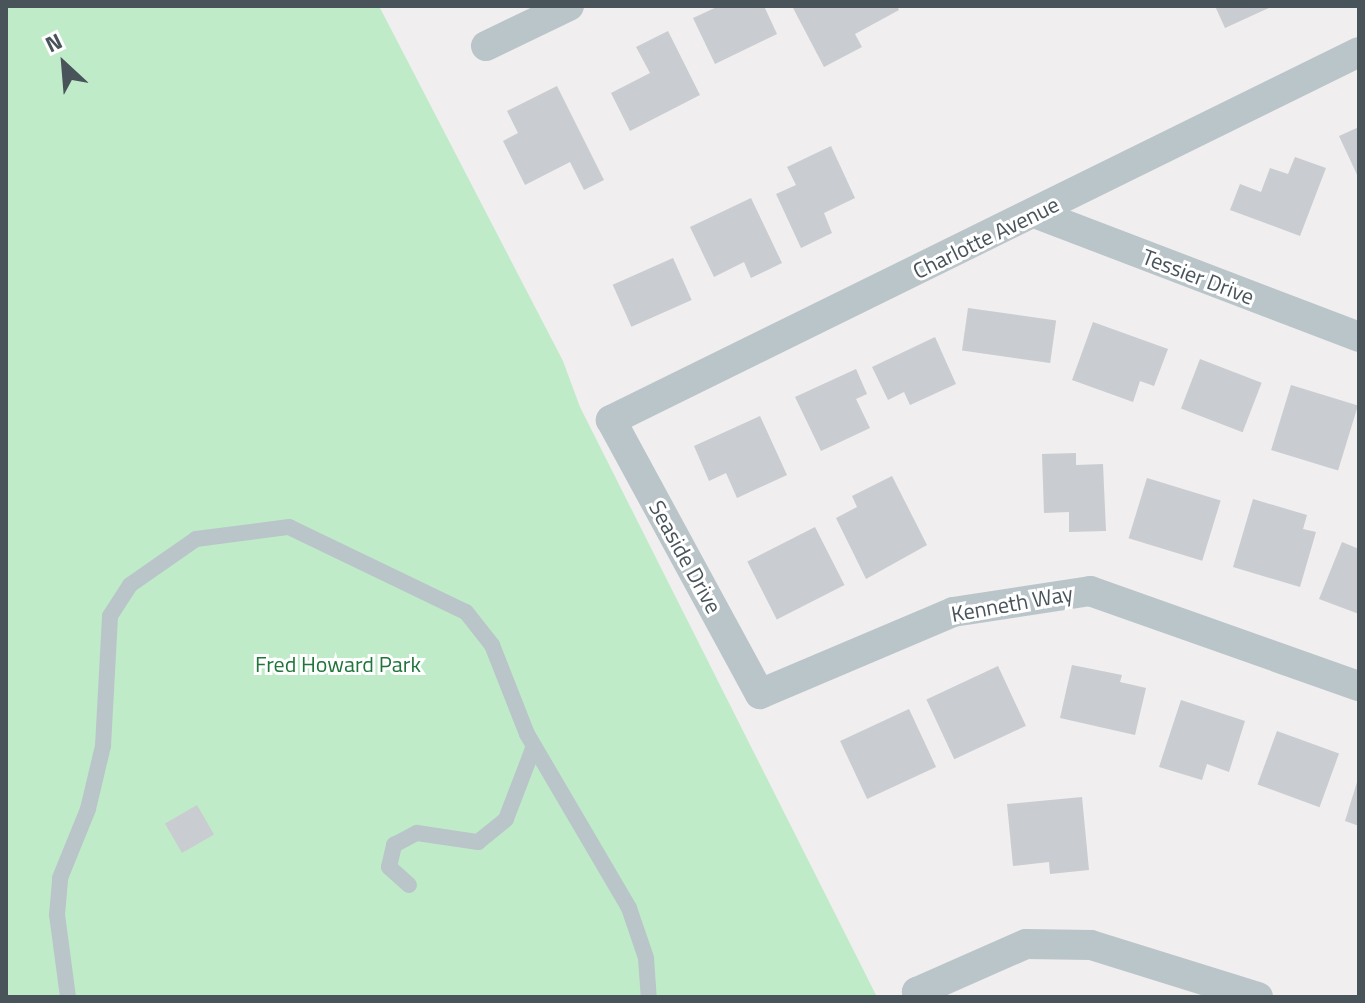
<!DOCTYPE html>
<html>
<head>
<meta charset="utf-8">
<style>
	body { margin:0 }
	#map { position:relative; width:1365px; height:1003px; overflow:hidden; background:#f0eeee; font-family:"Titillium Web",sans-serif }
	div>[style] { position:absolute }
	.green>* { inset:0; background:#c0ebc9 }
	.building>* { inset:0; background:#c9ccd0; transform-origin:0 0 }
	.lane>* { height:16px; margin:-8px; padding:0 8px; transform-origin:8px; border-radius:8px; background:#bac5ca }
	.street>* { height:30px; margin:-15px; padding:0 15px; transform-origin:15px; border-radius:15px; background:#bac5ca }
	span { translate:-50% -50%; white-space:nowrap; text-align:center; line-height:1.15; -webkit-text-stroke:6px #fff; paint-order:stroke }
	.street-label { font-size:22px; color:#48545a }
	.park-label { font-size:22px; color:#1f753b }
	.frame { position:absolute; inset:0; border:8px solid #48545a; pointer-events:none }
	.north { position:absolute; left:24px; top:24px; width:80px; height:80px; -webkit-text-stroke:6px #fff; paint-order:stroke; rotate:334deg; font-size:22px; font-weight:700; line-height:32px; text-align:center; color:#48545a }
	.north::after { content:''; display:block; margin:auto; width:28px; height:36px; background:#48545a; clip-path:polygon(50% 0,100% 100%,50% 72%,0 100%) }
</style>
</head>
<body>
<div id="map">
	<div class="green">
		<div style="clip-path:polygon(6px 6px,379px 6px,563px 361px,580px 407px,877px 997px,6px 997px)"></div>
	</div>
	<div class="building">
		<div style="clip-path:polygon(719px 6px,764px 6px,777px 34px,715px 64px,693px 18px)"></div>
		<div style="clip-path:polygon(792px 6px,897px 6px,899px 10px,855px 34px,862px 47px,824px 67px)"></div>
		<div style="clip-path:polygon(1215px 6px,1273px 6px,1225px 28px)"></div>
		<div style="clip-path:polygon(668px 31px,700px 95px,630px 131px,611px 93px,650px 73px,636px 47px)"></div>
		<div style="clip-path:polygon(557px 86px,604px 180px,584px 190px,570px 162px,525px 185px,503px 141px,518px 133px,507px 111px)"></div>
		<div style="clip-path:polygon(1359px 127px,1359px 179px,1339px 136px)"></div>
		<div style="clip-path:polygon(831px 146px,855px 198px,824px 213px,832px 233px,801px 248px,776px 194px,796px 185px,787px 167px)"></div>
		<div style="clip-path:polygon(1295px 157px,1326px 168px,1300px 236px,1230px 210px,1240px 184px,1261px 192px,1270px 168px,1288px 174px)"></div>
		<div style="clip-path:polygon(751px 198px,782px 263px,751px 278px,744px 262px,714px 277px,690px 227px)"></div>
		<div style="left:673px;top:258px;width:46px;height:66px;rotate:66deg"></div>
		<div style="left:968px;top:308px;width:89px;height:43px;rotate:8deg"></div>
		<div style="clip-path:polygon(1093px 322px,1168px 349px,1154px 386px,1140px 381px,1133px 402px,1072px 380px)"></div>
		<div style="clip-path:polygon(935px 337px,956px 384px,910px 405px,904px 392px,888px 400px,872px 367px)"></div>
		<div style="left:1200px;top:359px;width:66px;height:53px;rotate:21deg"></div>
		<div style="clip-path:polygon(856px 369px,867px 394px,856px 399px,870px 428px,821px 451px,795px 397px)"></div>
		<div style="left:1291px;top:385px;width:70px;height:68px;rotate:17deg"></div>
		<div style="clip-path:polygon(760px 416px,787px 475px,737px 498px,726px 473px,709px 481px,694px 446px)"></div>
		<div style="clip-path:polygon(1076px 453px,1076px 465px,1103px 464px,1106px 531px,1069px 532px,1069px 512px,1044px 513px,1042px 454px)"></div>
		<div style="clip-path:polygon(892px 476px,927px 545px,866px 579px,836px 518px,857px 507px,852px 496px)"></div>
		<div style="left:1147px;top:478px;width:77px;height:63px;rotate:17deg"></div>
		<div style="clip-path:polygon(1253px 499px,1307px 515px,1303px 529px,1316px 532px,1300px 587px,1233px 567px)"></div>
		<div style="left:815px;top:527px;width:65px;height:76px;rotate:63deg"></div>
		<div style="clip-path:polygon(1342px 542px,1359px 549px,1359px 614px,1319px 599px)"></div>
		<div style="clip-path:polygon(1072px 665px,1122px 675px,1120px 682px,1146px 688px,1135px 735px,1060px 718px)"></div>
		<div style="left:998px;top:666px;width:66px;height:79px;rotate:65deg"></div>
		<div style="clip-path:polygon(1181px 700px,1245px 721px,1229px 772px,1207px 764px,1202px 780px,1159px 767px)"></div>
		<div style="left:909px;top:709px;width:64px;height:76px;rotate:65deg"></div>
		<div style="left:1277px;top:731px;width:66px;height:57px;rotate:20deg"></div>
		<div style="clip-path:polygon(1358px 779px,1359px 779px,1359px 826px,1345px 821px)"></div>
		<div style="clip-path:polygon(1082px 797px,1089px 870px,1050px 874px,1049px 862px,1013px 866px,1007px 804px)"></div>
		<div style="left:197px;top:805px;width:34px;height:37px;rotate:60deg"></div>
	</div>
	<div class="lane">
		<div style="left:409px;top:885px;width:27px;rotate:-138deg"></div>
		<div style="left:389px;top:867px;width:23px;rotate:-77deg"></div>
		<div style="left:394px;top:845px;width:26px;rotate:-28deg"></div>
		<div style="left:417px;top:833px;width:62px;rotate:8.4deg"></div>
		<div style="left:478px;top:842px;width:36px;rotate:-39deg"></div>
		<div style="left:506px;top:819px;width:78px;rotate:-69deg"></div>
		<div style="left:68px;top:997px;width:83px;rotate:-97.6deg"></div>
		<div style="left:57px;top:915px;width:37px;rotate:-85deg"></div>
		<div style="left:60px;top:878px;width:74px;rotate:-67.9deg"></div>
		<div style="left:88px;top:809px;width:65px;rotate:-76.6deg"></div>
		<div style="left:103px;top:746px;width:130px;rotate:-86.9deg"></div>
		<div style="left:110px;top:616px;width:37px;rotate:-57deg"></div>
		<div style="left:130px;top:585px;width:80px;rotate:-34.9deg"></div>
		<div style="left:196px;top:539px;width:94px;rotate:-7.4deg"></div>
		<div style="left:289px;top:527px;width:196px;rotate:25.7deg"></div>
		<div style="left:466px;top:612px;width:42px;rotate:51.8deg"></div>
		<div style="left:492px;top:645px;width:96px;rotate:68.5deg"></div>
		<div style="left:527px;top:734px;width:202px;rotate:59.6deg"></div>
		<div style="left:629px;top:908px;width:53px;rotate:71.2deg"></div>
		<div style="left:646px;top:958px;width:39px;rotate:86deg"></div>
	</div>
	<div class="street">
		<div style="left:486px;top:46px;width:92px;rotate:-25.7deg"></div>
		<div style="left:1359px;top:52px;width:834px;rotate:153.8deg"></div>
		<div style="left:611px;top:420px;width:312px;rotate:61.5deg"></div>
		<div style="left:760px;top:694px;width:210px;rotate:-23deg"></div>
		<div style="left:953px;top:612px;width:139px;rotate:-8.7deg"></div>
		<div style="left:1090px;top:591px;width:285px;rotate:19.5deg"></div>
		<div style="left:1037px;top:214px;width:345px;rotate:20.9deg"></div>
		<div style="left:920px;top:997px;width:6px;rotate:-121deg"></div>
		<div style="left:917px;top:992px;width:119px;rotate:-23.8deg"></div>
		<div style="left:1026px;top:944px;width:65px;rotate:0.9deg"></div>
		<div style="left:1091px;top:945px;width:175px;rotate:17.3deg"></div>
	</div>
	<div class="street-label">
		<span style="left:986px;top:238px;rotate:-26deg">Charlotte Avenue</span>
		<span style="left:1198px;top:277px;rotate:21deg">Tessier Drive</span>
		<span style="left:685px;top:557px;rotate:61deg">Seaside Drive</span>
		<span style="left:1012px;top:604px;rotate:-10deg">Kenneth Way</span>
	</div>
	<div class="park-label">
		<span style="left:338px;top:665px">Fred Howard Park</span>
	</div>
	<div class="frame"></div>
	<div class="north">N</div>
</div>
</body>
</html>
